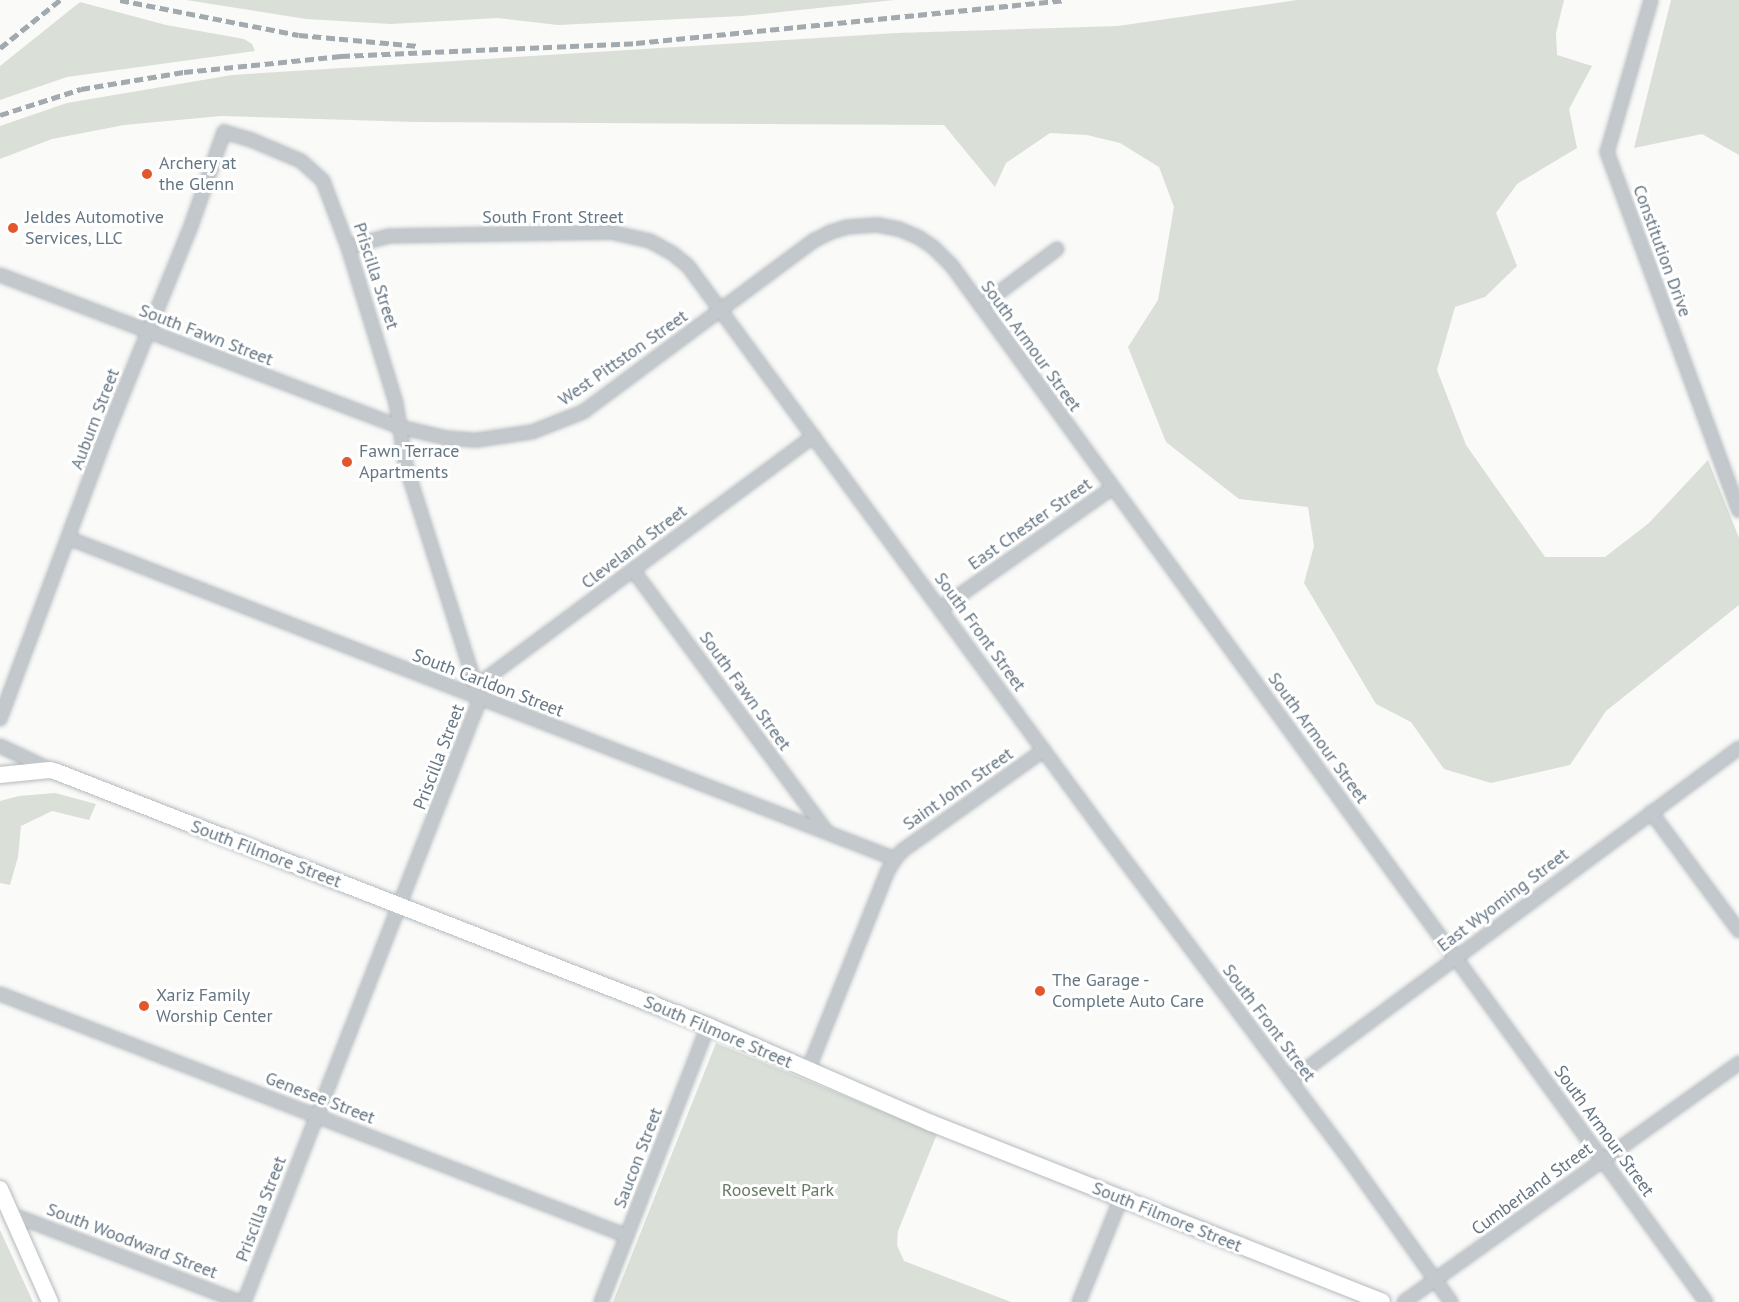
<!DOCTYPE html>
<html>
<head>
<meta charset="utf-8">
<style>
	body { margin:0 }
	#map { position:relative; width:1739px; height:1302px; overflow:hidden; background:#fafaf8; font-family:"PT Sans",sans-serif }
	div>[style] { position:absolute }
	.green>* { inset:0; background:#dadfd7 }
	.roads { filter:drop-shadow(0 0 2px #b3babf) drop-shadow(0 0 2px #b3babf) }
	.street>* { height:12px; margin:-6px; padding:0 6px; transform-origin:6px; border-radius:6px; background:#c3c8cc }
	.secondary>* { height:16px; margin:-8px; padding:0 8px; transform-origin:8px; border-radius:8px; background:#fff }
	.rail>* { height:4.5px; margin-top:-2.25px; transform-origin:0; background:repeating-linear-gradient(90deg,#a2aab0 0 9px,transparent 0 13.5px) }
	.dots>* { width:16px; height:16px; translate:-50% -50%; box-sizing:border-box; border:3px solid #fff; border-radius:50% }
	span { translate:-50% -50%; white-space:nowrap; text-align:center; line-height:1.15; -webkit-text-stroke:6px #fff; paint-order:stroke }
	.poi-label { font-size:18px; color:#657683 }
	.left { translate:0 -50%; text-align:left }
	.street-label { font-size:18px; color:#657683 }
	.park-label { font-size:18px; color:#687a64 }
</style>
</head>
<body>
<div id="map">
	<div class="green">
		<div style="clip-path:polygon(186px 0,894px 0,742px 16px,558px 25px,498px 18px,391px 24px,306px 19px)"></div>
		<div style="clip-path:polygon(1297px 0,1564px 0,1556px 33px,1557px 55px,1592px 66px,1569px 109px,1577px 148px,1517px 184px,1496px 213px,1517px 266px,1485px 297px,1455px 307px,1437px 370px,1466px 445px,1545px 557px,1605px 557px,1649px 523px,1708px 460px,1739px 538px,1739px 605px,1606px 711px,1570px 765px,1491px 783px,1444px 769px,1411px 722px,1376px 704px,1304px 583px,1314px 546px,1308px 507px,1239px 499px,1166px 442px,1128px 347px,1158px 300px,1174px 207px,1159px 167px,1120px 143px,1087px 135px,1050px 133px,1006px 163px,995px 187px,944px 125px,415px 122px,221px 116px,124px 125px,52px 139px,0 159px,0 126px,67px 103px,232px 75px,897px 33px,1118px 26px)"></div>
		<div style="clip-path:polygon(1671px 0,1739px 0,1739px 155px,1702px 134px,1634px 148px)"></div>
		<div style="clip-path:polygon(80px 2px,166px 25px,244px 39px,252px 44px,255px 51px,67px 77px,0 100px,0 66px)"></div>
		<div style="clip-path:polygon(55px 793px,96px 804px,89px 820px,52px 811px,21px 826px,18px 857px,10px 885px,0 883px,0 801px,19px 796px)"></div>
		<div style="clip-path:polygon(716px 1043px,937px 1134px,898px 1231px,897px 1245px,904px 1261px,1011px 1302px,613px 1302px)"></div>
		<div style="clip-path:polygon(0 1230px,33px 1302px,0 1302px)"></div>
	</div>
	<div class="roads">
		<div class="street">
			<div style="left:1651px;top:0;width:158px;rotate:106.1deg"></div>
			<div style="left:1607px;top:152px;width:382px;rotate:69.8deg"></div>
			<div style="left:348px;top:247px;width:42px;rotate:-15deg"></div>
			<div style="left:389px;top:236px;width:221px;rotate:-1deg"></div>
			<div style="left:610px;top:232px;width:41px;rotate:12.7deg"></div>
			<div style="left:650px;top:241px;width:25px;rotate:29deg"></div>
			<div style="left:672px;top:253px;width:21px;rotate:39deg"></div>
			<div style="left:688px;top:266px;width:715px;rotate:53.71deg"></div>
			<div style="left:1111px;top:842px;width:396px;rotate:53.1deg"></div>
			<div style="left:1349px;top:1159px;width:176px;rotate:54.5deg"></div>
			<div style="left:0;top:275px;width:428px;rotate:20.8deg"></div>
			<div style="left:400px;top:427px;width:47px;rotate:13.4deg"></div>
			<div style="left:446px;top:438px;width:31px;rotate:4deg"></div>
			<div style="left:477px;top:440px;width:56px;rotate:-8.3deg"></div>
			<div style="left:532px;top:432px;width:55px;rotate:-21.4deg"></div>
			<div style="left:583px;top:412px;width:289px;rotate:-36.6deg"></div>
			<div style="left:815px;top:240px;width:18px;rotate:-27deg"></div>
			<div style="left:831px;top:232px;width:17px;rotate:-17deg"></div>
			<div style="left:847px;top:227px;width:31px;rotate:-4deg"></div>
			<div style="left:878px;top:225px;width:21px;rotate:11deg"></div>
			<div style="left:899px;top:229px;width:21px;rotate:23deg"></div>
			<div style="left:918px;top:237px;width:18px;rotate:34deg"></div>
			<div style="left:933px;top:247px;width:27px;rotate:45deg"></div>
			<div style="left:952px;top:266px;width:1281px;rotate:53.95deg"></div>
			<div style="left:981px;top:306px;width:95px;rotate:-36.9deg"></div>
			<div style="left:68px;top:538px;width:887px;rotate:21.21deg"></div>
			<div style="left:633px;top:570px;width:326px;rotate:53.5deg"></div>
			<div style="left:940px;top:609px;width:210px;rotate:-35.1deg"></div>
			<div style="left:476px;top:686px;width:420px;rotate:-36.5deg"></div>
			<div style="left:0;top:719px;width:305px;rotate:-69.5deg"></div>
			<div style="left:107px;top:433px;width:223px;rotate:-67.9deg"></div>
			<div style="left:191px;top:226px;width:100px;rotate:-70.7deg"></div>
			<div style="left:224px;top:132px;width:26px;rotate:16deg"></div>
			<div style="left:249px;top:139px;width:56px;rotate:22.9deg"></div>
			<div style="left:301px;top:161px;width:30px;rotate:42deg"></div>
			<div style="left:323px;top:181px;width:71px;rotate:69.3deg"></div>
			<div style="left:348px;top:247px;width:163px;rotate:72.9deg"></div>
			<div style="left:396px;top:403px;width:64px;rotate:81deg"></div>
			<div style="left:406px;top:466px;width:244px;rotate:72.4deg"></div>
			<div style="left:480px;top:699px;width:648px;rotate:111.37deg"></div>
			<div style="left:0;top:746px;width:54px;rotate:25.1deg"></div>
			<div style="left:1651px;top:812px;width:148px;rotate:53.5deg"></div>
			<div style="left:0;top:994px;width:672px;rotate:21.1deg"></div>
			<div style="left:808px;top:1070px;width:213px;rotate:-68.2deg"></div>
			<div style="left:887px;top:872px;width:15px;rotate:-58deg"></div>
			<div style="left:895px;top:859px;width:11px;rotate:-49deg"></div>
			<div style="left:902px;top:851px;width:174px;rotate:-35.4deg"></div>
			<div style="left:1290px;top:1081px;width:559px;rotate:-36.56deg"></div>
			<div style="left:11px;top:1214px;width:245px;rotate:21deg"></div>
			<div style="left:601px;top:1302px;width:296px;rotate:-68.8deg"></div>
			<div style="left:1079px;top:1302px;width:112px;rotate:-68deg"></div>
			<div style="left:1404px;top:1302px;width:412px;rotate:-35.5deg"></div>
		</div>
		<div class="secondary">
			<div style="left:0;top:775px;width:50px;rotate:-5.7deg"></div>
			<div style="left:50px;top:770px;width:7px;rotate:16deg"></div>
			<div style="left:57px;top:772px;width:699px;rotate:21.31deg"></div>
			<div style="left:708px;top:1026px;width:243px;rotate:23.5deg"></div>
			<div style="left:931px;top:1123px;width:485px;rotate:21.6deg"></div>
			<div style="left:0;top:1189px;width:124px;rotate:66.1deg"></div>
		</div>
	</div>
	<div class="rail">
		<div style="left:120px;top:0;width:182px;rotate:11.1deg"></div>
		<div style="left:299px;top:35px;width:120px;rotate:5.3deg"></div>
		<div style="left:0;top:48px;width:77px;rotate:-38.7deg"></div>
		<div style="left:0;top:115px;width:85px;rotate:-17.8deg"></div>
		<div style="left:81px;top:89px;width:104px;rotate:-9.4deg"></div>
		<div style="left:184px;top:72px;width:158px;rotate:-5.8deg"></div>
		<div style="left:341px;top:56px;width:295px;rotate:-2.5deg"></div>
		<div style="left:636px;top:43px;width:430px;rotate:-5.7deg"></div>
	</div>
	<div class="dots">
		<div style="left:147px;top:174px;background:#e4572e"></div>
		<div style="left:13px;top:228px;background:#e4572e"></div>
		<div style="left:347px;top:462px;background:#e4572e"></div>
		<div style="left:1040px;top:991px;background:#e4572e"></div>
		<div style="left:144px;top:1006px;background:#e4572e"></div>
	</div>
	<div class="poi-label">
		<span class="left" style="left:159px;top:174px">Archery at<br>the Glenn</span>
		<span class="left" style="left:25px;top:228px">Jeldes Automotive<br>Services, LLC</span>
		<span class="left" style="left:359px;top:462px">Fawn Terrace<br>Apartments</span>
		<span class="left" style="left:1052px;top:991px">The Garage -<br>Complete Auto Care</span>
		<span class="left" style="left:156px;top:1006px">Xariz Family<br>Worship Center</span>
	</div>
	<div class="street-label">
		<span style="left:553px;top:217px">South Front Street</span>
		<span style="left:1662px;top:251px;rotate:70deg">Constitution Drive</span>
		<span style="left:376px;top:276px;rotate:72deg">Priscilla Street</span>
		<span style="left:206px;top:335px;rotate:21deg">South Fawn Street</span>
		<span style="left:1031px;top:346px;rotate:54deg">South Armour Street</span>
		<span style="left:623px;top:358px;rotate:-35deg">West Pittston Street</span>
		<span style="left:95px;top:419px;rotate:-69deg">Auburn Street</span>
		<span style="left:1030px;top:524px;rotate:-35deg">East Chester Street</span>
		<span style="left:634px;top:547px;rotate:-37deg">Cleveland Street</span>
		<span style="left:980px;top:632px;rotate:54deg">South Front Street</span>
		<span style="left:488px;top:683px;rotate:21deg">South Carldon Street</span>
		<span style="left:745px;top:691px;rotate:54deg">South Fawn Street</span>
		<span style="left:1318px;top:738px;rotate:54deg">South Armour Street</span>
		<span style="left:439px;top:757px;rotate:-69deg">Priscilla Street</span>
		<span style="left:958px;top:789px;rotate:-35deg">Saint John Street</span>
		<span style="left:266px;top:854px;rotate:21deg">South Filmore Street</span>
		<span style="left:1503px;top:900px;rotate:-37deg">East Wyoming Street</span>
		<span style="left:1269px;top:1023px;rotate:53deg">South Front Street</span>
		<span style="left:718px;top:1032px;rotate:23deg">South Filmore Street</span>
		<span style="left:320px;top:1098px;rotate:21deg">Genesee Street</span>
		<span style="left:1604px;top:1131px;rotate:54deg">South Armour Street</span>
		<span style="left:638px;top:1158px;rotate:-69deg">Saucon Street</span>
		<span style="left:1532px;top:1189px;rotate:-36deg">Cumberland Street</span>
		<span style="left:261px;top:1209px;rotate:-69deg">Priscilla Street</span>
		<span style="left:1167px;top:1217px;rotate:22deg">South Filmore Street</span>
		<span style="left:132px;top:1241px;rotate:21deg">South Woodward Street</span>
	</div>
	<div class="park-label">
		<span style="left:778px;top:1190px">Roosevelt Park</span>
	</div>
</div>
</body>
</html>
